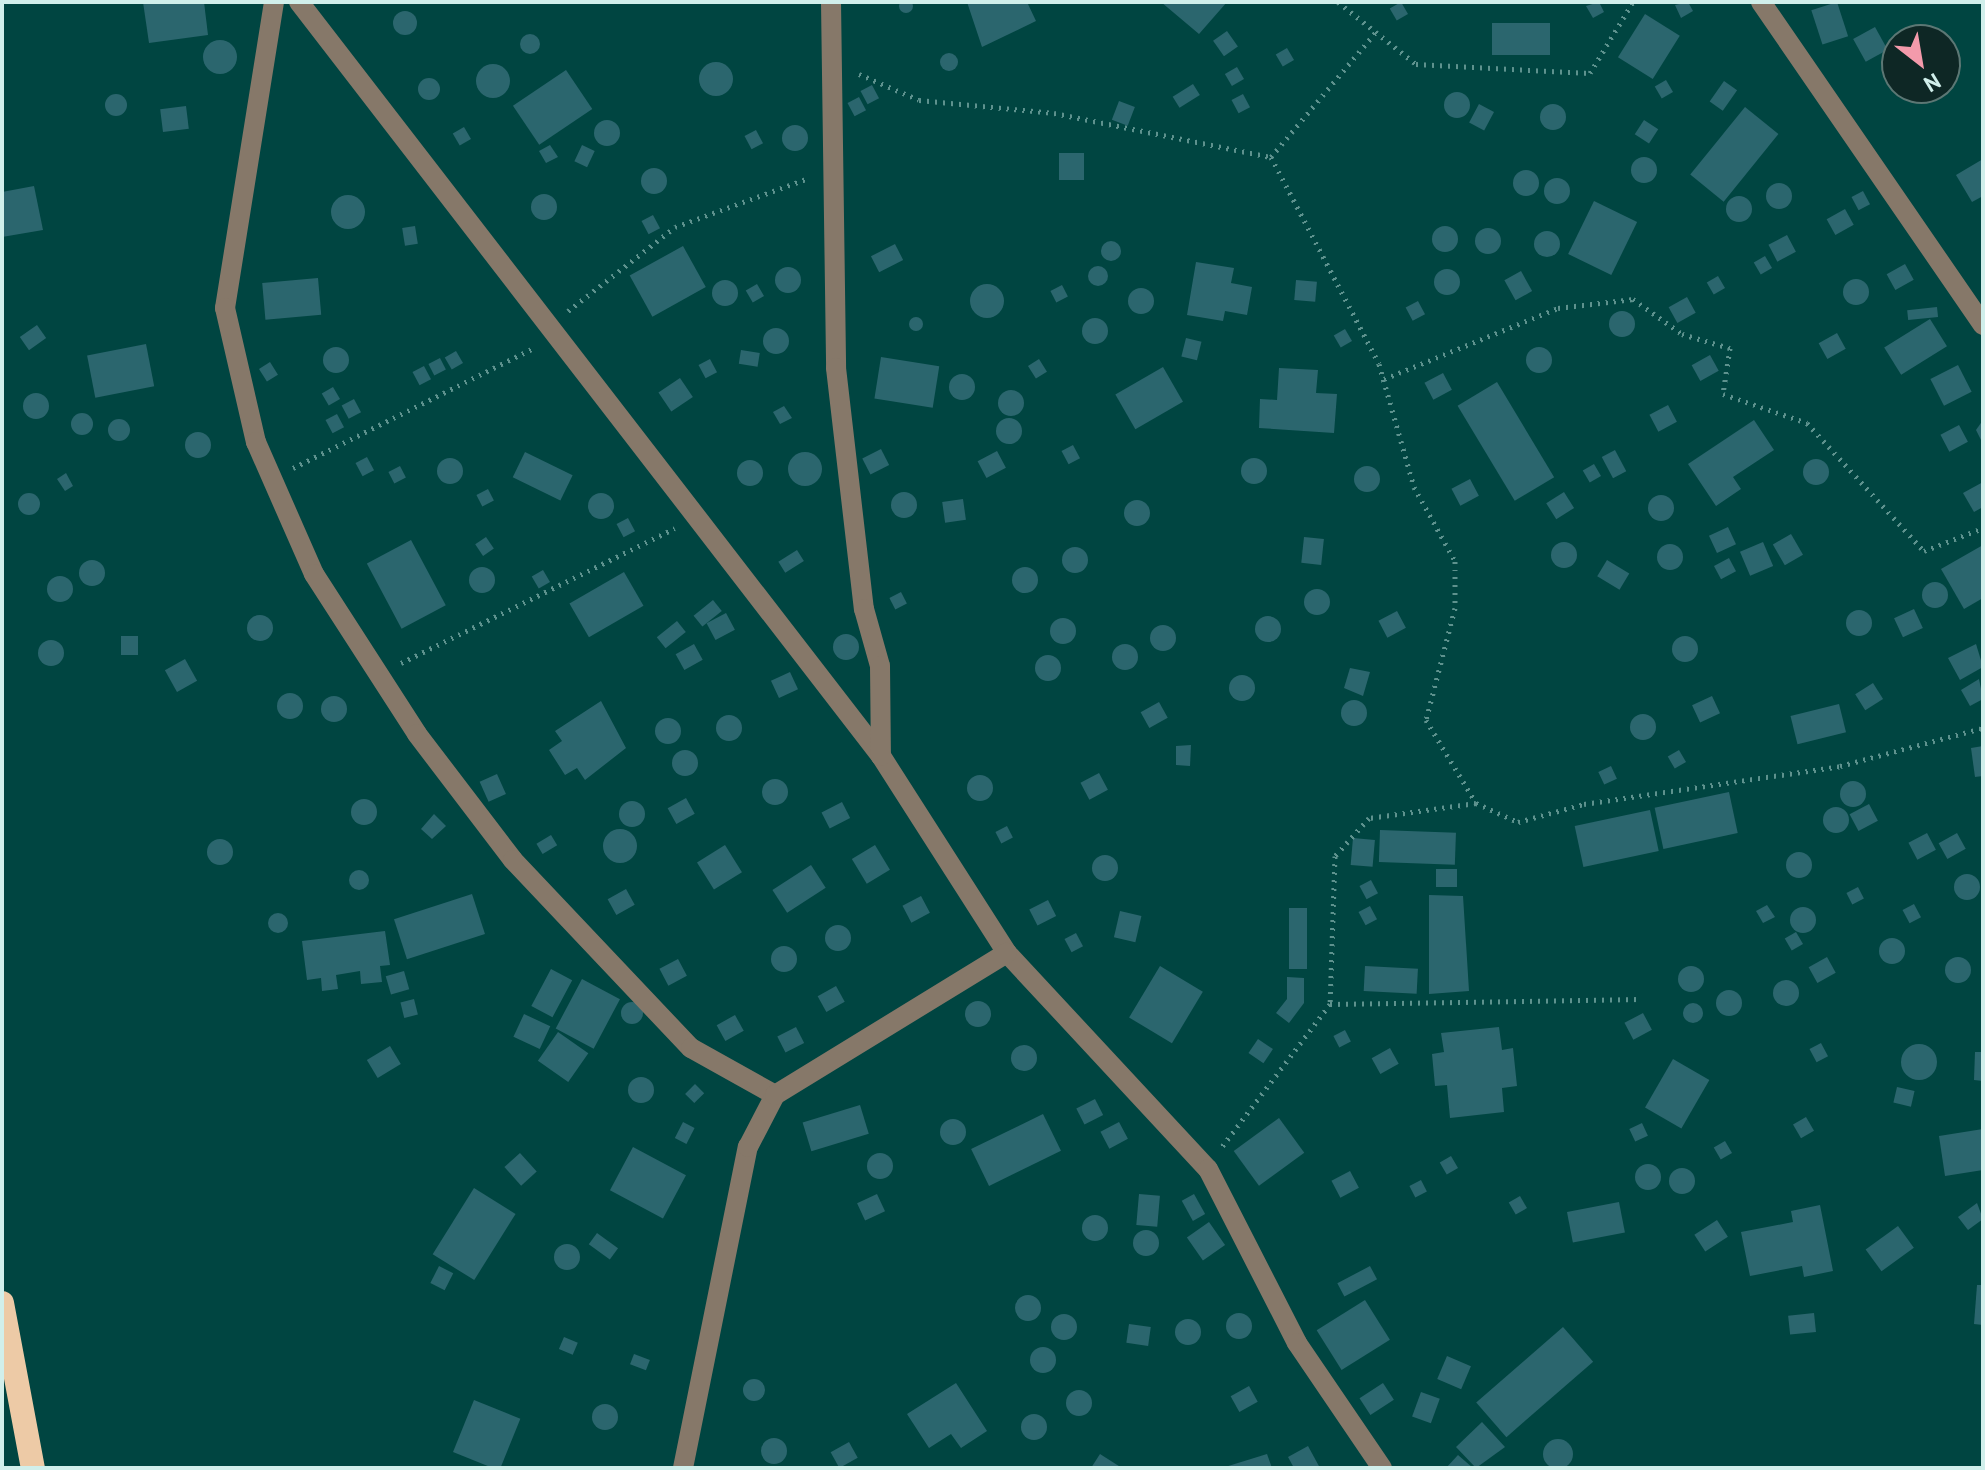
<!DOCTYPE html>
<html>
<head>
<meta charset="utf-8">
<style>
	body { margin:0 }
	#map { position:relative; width:1985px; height:1470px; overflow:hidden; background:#004541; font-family:"PT Sans",sans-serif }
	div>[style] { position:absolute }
	.building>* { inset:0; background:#2b666e; transform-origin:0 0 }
	.round { border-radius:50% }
	.path>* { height:5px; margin-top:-2.5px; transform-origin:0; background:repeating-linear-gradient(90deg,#5e928e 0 2px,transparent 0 8px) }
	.minor>* { height:20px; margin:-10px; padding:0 10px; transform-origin:10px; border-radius:10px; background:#867869 }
	.highway>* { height:24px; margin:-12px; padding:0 12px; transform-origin:12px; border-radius:12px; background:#edcaa6 }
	span { translate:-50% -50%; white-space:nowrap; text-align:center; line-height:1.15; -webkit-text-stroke:8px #0e2725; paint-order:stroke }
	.frame { position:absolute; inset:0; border:4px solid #d1efeb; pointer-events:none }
	.north { position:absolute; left:1881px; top:24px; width:80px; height:80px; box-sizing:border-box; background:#0e2725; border:2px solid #5c7774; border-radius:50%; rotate:149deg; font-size:22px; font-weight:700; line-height:32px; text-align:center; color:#d1efeb }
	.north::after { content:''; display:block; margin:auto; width:28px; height:36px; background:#f39aab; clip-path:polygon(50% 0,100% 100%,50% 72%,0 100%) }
</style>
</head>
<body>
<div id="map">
	<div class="building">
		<div class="round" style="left:899px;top:-1px;width:14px;height:14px"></div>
		<div style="clip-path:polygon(143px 2px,204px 2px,208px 35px,149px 43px)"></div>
		<div style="clip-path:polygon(967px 2px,1027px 2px,1036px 21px,982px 47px)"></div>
		<div style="clip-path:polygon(1161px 2px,1227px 2px,1199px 34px)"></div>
		<div style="left:1401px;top:2px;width:14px;height:13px;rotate:60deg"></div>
		<div style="clip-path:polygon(1599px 2px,1604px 12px,1593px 18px,1586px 6px)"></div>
		<div style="clip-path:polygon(1688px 2px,1693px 11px,1681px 18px,1675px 5px)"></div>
		<div style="left:1837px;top:2px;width:36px;height:27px;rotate:72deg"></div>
		<div class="round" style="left:393px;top:11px;width:24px;height:24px"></div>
		<div style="left:1645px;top:14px;width:41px;height:51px;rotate:32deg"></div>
		<div style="left:1550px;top:23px;width:32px;height:58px;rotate:90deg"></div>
		<div style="left:1875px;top:27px;width:26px;height:25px;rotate:61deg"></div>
		<div style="left:1227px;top:31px;width:19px;height:17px;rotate:55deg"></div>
		<div class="round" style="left:520px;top:34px;width:20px;height:20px"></div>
		<div class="round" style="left:203px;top:40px;width:34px;height:34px"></div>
		<div style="left:1287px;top:48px;width:14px;height:13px;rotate:60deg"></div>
		<div class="round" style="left:940px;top:53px;width:18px;height:18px"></div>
		<div class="round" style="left:699px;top:62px;width:34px;height:34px"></div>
		<div class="round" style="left:476px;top:64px;width:34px;height:34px"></div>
		<div style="left:1237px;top:67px;width:14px;height:14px;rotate:60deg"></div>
		<div style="left:566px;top:70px;width:47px;height:64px;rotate:56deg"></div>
		<div class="round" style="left:418px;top:78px;width:22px;height:22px"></div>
		<div style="left:1666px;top:80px;width:14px;height:13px;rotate:60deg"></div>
		<div style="left:1724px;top:81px;width:16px;height:25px;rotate:35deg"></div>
		<div style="left:1193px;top:84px;width:13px;height:24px;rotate:58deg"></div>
		<div style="left:872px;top:85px;width:15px;height:13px;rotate:62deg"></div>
		<div class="round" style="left:1444px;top:92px;width:26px;height:26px"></div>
		<div style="left:1243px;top:94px;width:15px;height:13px;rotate:62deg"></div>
		<div class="round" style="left:105px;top:94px;width:22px;height:22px"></div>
		<div style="left:859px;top:97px;width:15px;height:13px;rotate:62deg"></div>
		<div style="left:1119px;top:101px;width:17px;height:20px;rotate:21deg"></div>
		<div class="round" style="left:1540px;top:104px;width:26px;height:26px"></div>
		<div style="left:1479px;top:104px;width:17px;height:21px;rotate:28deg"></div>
		<div style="left:186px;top:106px;width:23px;height:26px;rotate:83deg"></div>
		<div style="left:1745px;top:107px;width:43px;height:87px;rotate:39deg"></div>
		<div class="round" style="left:594px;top:120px;width:26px;height:26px"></div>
		<div style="left:1644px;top:120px;width:17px;height:17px;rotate:33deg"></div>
		<div class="round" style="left:782px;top:125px;width:26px;height:26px"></div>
		<div style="left:464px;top:127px;width:14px;height:13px;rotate:60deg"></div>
		<div style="left:756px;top:130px;width:15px;height:13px;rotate:62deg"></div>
		<div style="clip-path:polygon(550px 145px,558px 157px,546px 163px,539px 151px)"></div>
		<div style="left:582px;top:145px;width:14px;height:18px;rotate:25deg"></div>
		<div style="left:1059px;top:153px;width:25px;height:27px"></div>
		<div class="round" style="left:1631px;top:157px;width:26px;height:26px"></div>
		<div style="clip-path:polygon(1983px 159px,1983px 196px,1972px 202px,1956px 175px)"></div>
		<div class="round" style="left:641px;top:168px;width:26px;height:26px"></div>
		<div class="round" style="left:1513px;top:170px;width:26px;height:26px"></div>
		<div class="round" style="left:1544px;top:178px;width:26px;height:26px"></div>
		<div class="round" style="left:1766px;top:183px;width:26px;height:26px"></div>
		<div style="clip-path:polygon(34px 186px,43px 230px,2px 237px,2px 192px)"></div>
		<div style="left:1863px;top:191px;width:15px;height:13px;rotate:62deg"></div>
		<div class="round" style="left:531px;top:194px;width:26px;height:26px"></div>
		<div class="round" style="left:331px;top:195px;width:34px;height:34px"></div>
		<div class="round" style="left:1726px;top:196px;width:26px;height:26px"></div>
		<div style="left:1594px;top:201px;width:48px;height:59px;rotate:26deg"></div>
		<div style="left:1845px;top:209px;width:18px;height:21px;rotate:61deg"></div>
		<div style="left:653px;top:215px;width:15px;height:13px;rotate:62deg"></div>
		<div class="round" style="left:1432px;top:226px;width:26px;height:26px"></div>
		<div style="left:415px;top:226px;width:18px;height:13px;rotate:81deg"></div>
		<div class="round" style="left:1475px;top:228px;width:26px;height:26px"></div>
		<div class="round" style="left:1534px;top:231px;width:26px;height:26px"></div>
		<div style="left:1787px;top:235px;width:19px;height:21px;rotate:62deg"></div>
		<div class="round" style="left:1101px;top:241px;width:20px;height:20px"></div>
		<div style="left:895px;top:244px;width:18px;height:27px;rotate:63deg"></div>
		<div style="left:683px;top:246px;width:47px;height:61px;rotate:61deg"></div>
		<div style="left:1765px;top:256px;width:14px;height:13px;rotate:60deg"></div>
		<div style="clip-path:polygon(1196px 262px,1234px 268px,1231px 283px,1252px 287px,1247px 315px,1225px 311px,1223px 321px,1187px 315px)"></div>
		<div style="left:1905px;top:264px;width:18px;height:21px;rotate:61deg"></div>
		<div class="round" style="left:1088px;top:266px;width:20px;height:20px"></div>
		<div class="round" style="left:775px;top:267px;width:26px;height:26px"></div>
		<div class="round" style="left:1434px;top:269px;width:26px;height:26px"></div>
		<div style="left:1521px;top:271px;width:23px;height:19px;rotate:61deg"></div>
		<div style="left:1718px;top:276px;width:14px;height:13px;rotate:60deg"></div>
		<div style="left:318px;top:278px;width:37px;height:56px;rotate:85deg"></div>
		<div class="round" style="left:1843px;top:279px;width:26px;height:26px"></div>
		<div class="round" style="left:712px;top:280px;width:26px;height:26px"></div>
		<div style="left:1296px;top:280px;width:21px;height:20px;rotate:5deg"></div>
		<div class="round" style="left:970px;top:284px;width:34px;height:34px"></div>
		<div style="left:757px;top:284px;width:14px;height:13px;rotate:60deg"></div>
		<div style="left:1062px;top:285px;width:13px;height:13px;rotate:63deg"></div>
		<div class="round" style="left:1128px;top:288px;width:26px;height:26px"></div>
		<div style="left:1687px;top:297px;width:18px;height:21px;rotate:61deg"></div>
		<div style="left:1418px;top:301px;width:15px;height:14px;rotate:62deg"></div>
		<div style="left:1937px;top:307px;width:10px;height:30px;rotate:84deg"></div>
		<div class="round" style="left:1609px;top:311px;width:26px;height:26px"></div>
		<div class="round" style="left:909px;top:317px;width:14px;height:14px"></div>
		<div class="round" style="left:1082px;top:318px;width:26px;height:26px"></div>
		<div style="left:1930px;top:319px;width:32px;height:54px;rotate:58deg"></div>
		<div style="left:37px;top:325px;width:16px;height:21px;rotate:55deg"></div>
		<div class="round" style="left:763px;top:328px;width:26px;height:26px"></div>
		<div style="left:1345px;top:329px;width:14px;height:13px;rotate:60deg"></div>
		<div style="left:1837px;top:333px;width:18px;height:21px;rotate:61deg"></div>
		<div style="left:1186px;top:338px;width:16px;height:19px;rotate:14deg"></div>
		<div style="left:146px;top:344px;width:43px;height:60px;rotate:79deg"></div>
		<div class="round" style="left:323px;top:347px;width:26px;height:26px"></div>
		<div class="round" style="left:1526px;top:347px;width:26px;height:26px"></div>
		<div style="left:741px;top:350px;width:19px;height:14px;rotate:9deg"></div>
		<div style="left:456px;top:351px;width:14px;height:13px;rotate:60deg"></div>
		<div style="left:1710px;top:355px;width:18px;height:21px;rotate:61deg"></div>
		<div style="left:881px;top:357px;width:59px;height:42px;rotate:9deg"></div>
		<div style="left:440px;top:358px;width:13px;height:13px;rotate:63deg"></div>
		<div style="left:710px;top:359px;width:15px;height:13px;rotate:62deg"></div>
		<div style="left:1039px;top:359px;width:15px;height:13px;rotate:58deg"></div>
		<div style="left:270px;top:362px;width:15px;height:13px;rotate:58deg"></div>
		<div style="left:1958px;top:365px;width:30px;height:31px;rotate:63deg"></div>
		<div style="left:424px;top:366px;width:15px;height:13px;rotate:62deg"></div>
		<div style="left:1163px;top:367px;width:40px;height:55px;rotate:60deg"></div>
		<div style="clip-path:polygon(1279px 368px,1318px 370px,1316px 393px,1337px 394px,1334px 433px,1259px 428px,1260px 399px,1277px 400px)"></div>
		<div style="left:1443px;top:373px;width:19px;height:21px;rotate:62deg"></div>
		<div class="round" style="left:949px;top:374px;width:26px;height:26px"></div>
		<div style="left:680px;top:378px;width:23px;height:26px;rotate:56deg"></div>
		<div style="left:1497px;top:382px;width:111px;height:46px;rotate:59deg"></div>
		<div style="left:333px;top:387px;width:14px;height:13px;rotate:60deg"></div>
		<div class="round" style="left:998px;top:390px;width:26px;height:26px"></div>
		<div class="round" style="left:23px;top:393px;width:26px;height:26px"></div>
		<div style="left:354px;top:399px;width:15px;height:14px;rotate:62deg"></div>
		<div style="left:1668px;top:405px;width:19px;height:21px;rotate:62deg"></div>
		<div style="clip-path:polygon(784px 406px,792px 418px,780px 424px,773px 412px)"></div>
		<div class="round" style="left:71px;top:413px;width:22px;height:22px"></div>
		<div style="left:337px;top:414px;width:15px;height:13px;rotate:62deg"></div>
		<div class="round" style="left:996px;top:418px;width:26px;height:26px"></div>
		<div class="round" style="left:108px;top:419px;width:22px;height:22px"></div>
		<div style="clip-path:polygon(1754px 420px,1774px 450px,1733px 477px,1741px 489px,1716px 506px,1688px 464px)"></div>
		<div style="clip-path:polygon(1983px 420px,1983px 444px,1976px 430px)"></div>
		<div style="left:1959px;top:425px;width:19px;height:21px;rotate:62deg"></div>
		<div class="round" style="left:185px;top:432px;width:26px;height:26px"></div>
		<div style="left:1073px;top:445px;width:15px;height:13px;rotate:62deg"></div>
		<div style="left:881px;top:449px;width:18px;height:21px;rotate:63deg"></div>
		<div style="left:1615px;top:450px;width:24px;height:15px;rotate:62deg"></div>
		<div style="left:997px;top:451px;width:19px;height:22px;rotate:62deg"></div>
		<div class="round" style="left:788px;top:452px;width:34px;height:34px"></div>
		<div style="left:525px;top:452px;width:53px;height:28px;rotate:26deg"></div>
		<div style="left:367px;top:457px;width:15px;height:13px;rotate:62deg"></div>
		<div class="round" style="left:437px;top:458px;width:26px;height:26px"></div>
		<div class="round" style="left:1241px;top:458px;width:26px;height:26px"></div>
		<div class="round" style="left:1803px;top:459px;width:26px;height:26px"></div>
		<div class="round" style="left:737px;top:460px;width:26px;height:26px"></div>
		<div style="left:1594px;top:464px;width:14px;height:13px;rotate:60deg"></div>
		<div class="round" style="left:1354px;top:466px;width:26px;height:26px"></div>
		<div style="left:400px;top:466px;width:13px;height:13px;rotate:63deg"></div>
		<div style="clip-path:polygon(66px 473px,73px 486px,65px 491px,57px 479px)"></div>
		<div style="left:1470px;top:479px;width:19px;height:21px;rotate:62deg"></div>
		<div style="clip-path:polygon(1983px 482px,1983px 507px,1974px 512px,1963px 493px)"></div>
		<div style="left:488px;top:489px;width:13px;height:13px;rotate:63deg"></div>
		<div class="round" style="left:891px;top:492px;width:26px;height:26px"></div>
		<div style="left:1564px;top:492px;width:19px;height:21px;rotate:58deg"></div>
		<div class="round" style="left:588px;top:493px;width:26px;height:26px"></div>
		<div class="round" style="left:18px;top:493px;width:22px;height:22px"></div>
		<div class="round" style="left:1648px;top:495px;width:26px;height:26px"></div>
		<div style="left:963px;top:499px;width:21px;height:21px;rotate:82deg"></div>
		<div class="round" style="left:1124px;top:500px;width:26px;height:26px"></div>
		<div style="left:628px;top:518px;width:15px;height:13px;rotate:62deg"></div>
		<div style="left:1728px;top:527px;width:19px;height:21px;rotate:65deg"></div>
		<div style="left:1791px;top:534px;width:24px;height:21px;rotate:60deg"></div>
		<div style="left:486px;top:537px;width:14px;height:13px;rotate:56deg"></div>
		<div style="left:1304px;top:537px;width:20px;height:26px;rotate:6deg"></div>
		<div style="left:411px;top:540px;width:74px;height:50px;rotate:62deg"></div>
		<div class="round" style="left:1551px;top:542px;width:26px;height:26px"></div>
		<div style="left:1763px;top:542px;width:26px;height:25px;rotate:67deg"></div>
		<div class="round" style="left:1657px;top:544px;width:26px;height:26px"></div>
		<div style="clip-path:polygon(1983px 545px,1983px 598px,1964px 609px,1941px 569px)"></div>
		<div class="round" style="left:1062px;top:547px;width:26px;height:26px"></div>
		<div style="left:797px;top:550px;width:13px;height:22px;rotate:58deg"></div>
		<div style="left:1729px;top:558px;width:15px;height:17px;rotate:62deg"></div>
		<div class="round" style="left:79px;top:560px;width:26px;height:26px"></div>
		<div style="left:1607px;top:560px;width:26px;height:19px;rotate:31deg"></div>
		<div class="round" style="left:469px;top:567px;width:26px;height:26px"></div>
		<div class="round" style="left:1012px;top:567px;width:26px;height:26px"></div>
		<div style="left:543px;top:570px;width:14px;height:13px;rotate:60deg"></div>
		<div style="left:624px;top:572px;width:39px;height:63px;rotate:60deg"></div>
		<div class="round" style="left:47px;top:576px;width:26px;height:26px"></div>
		<div class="round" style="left:1922px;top:582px;width:26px;height:26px"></div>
		<div class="round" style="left:1304px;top:589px;width:26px;height:26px"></div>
		<div style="left:901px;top:592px;width:13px;height:13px;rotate:63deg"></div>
		<div style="left:713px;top:600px;width:14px;height:25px;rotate:51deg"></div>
		<div style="left:1914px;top:609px;width:21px;height:22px;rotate:65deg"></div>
		<div class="round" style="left:1846px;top:610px;width:26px;height:26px"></div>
		<div style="left:1397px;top:611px;width:19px;height:21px;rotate:62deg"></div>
		<div style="left:726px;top:613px;width:19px;height:22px;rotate:62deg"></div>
		<div class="round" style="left:247px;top:615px;width:26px;height:26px"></div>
		<div class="round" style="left:1255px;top:616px;width:26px;height:26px"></div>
		<div class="round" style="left:1050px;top:618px;width:26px;height:26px"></div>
		<div style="left:677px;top:621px;width:14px;height:26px;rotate:51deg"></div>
		<div class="round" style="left:1150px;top:625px;width:26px;height:26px"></div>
		<div class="round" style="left:833px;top:634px;width:26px;height:26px"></div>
		<div class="round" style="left:1672px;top:636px;width:26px;height:26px"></div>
		<div style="left:138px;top:636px;width:19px;height:17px;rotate:90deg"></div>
		<div class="round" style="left:38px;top:640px;width:26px;height:26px"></div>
		<div class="round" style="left:1112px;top:644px;width:26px;height:26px"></div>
		<div style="left:694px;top:644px;width:18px;height:21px;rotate:61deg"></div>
		<div style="clip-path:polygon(1976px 644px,1983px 667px,1960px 680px,1948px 658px)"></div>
		<div class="round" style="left:1035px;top:655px;width:26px;height:26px"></div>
		<div style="left:185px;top:659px;width:25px;height:23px;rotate:61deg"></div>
		<div style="clip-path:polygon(1350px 668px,1370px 672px,1363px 696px,1344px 688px)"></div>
		<div style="left:790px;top:672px;width:19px;height:21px;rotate:65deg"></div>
		<div class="round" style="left:1229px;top:675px;width:26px;height:26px"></div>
		<div style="clip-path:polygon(1979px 679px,1983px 699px,1970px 706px,1961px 690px)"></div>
		<div style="left:1873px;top:683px;width:19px;height:21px;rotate:58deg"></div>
		<div class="round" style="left:277px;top:693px;width:26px;height:26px"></div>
		<div class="round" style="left:321px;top:696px;width:26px;height:26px"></div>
		<div style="left:1712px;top:696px;width:19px;height:22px;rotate:65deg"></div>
		<div class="round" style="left:1341px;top:700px;width:26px;height:26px"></div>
		<div style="clip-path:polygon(601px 701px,626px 748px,585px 780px,577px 768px,565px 775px,549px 750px,562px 741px,555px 731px)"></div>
		<div style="left:1159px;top:702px;width:18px;height:21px;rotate:61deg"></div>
		<div style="left:1839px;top:704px;width:29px;height:50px;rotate:76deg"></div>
		<div class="round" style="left:1630px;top:714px;width:26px;height:26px"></div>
		<div class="round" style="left:716px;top:715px;width:26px;height:26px"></div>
		<div class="round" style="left:655px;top:718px;width:26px;height:26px"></div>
		<div style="clip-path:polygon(1191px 745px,1190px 766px,1176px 765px,1176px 746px)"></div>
		<div style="clip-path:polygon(1983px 746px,1983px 776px,1975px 777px,1971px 748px)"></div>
		<div class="round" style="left:672px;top:750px;width:26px;height:26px"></div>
		<div style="left:1679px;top:750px;width:14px;height:13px;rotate:60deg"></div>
		<div style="left:1611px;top:766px;width:14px;height:14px;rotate:65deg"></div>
		<div style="left:1099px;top:773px;width:19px;height:21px;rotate:62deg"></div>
		<div style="left:497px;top:774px;width:22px;height:19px;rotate:66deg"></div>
		<div class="round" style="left:967px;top:775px;width:26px;height:26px"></div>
		<div class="round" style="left:762px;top:779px;width:26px;height:26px"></div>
		<div class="round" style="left:1840px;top:781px;width:26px;height:26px"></div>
		<div style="left:1729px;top:792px;width:42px;height:76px;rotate:78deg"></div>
		<div style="left:686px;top:798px;width:18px;height:21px;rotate:61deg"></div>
		<div class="round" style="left:351px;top:799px;width:26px;height:26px"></div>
		<div class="round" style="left:619px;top:801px;width:26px;height:26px"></div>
		<div style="left:842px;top:802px;width:18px;height:23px;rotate:63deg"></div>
		<div style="left:1869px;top:804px;width:19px;height:22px;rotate:62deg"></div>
		<div class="round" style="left:1823px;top:807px;width:26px;height:26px"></div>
		<div style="left:1650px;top:810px;width:42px;height:77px;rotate:78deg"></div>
		<div style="clip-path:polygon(434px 814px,446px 826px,432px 839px,421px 829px)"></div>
		<div style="left:1007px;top:826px;width:13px;height:13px;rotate:63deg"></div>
		<div class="round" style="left:603px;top:829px;width:34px;height:34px"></div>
		<div style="left:1380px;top:830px;width:76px;height:32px;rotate:2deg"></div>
		<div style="left:1927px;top:833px;width:19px;height:21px;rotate:62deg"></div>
		<div style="left:1957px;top:833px;width:18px;height:21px;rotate:61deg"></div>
		<div style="left:551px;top:835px;width:12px;height:17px;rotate:59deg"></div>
		<div style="left:1353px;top:838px;width:22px;height:27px;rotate:5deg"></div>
		<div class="round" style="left:207px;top:839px;width:26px;height:26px"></div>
		<div style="left:725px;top:845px;width:32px;height:33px;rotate:58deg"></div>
		<div style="left:875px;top:845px;width:29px;height:27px;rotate:59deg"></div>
		<div class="round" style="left:1786px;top:852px;width:26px;height:26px"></div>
		<div class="round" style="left:1092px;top:855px;width:26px;height:26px"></div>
		<div style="left:811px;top:865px;width:27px;height:46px;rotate:57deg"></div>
		<div style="left:1436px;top:869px;width:21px;height:18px"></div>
		<div class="round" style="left:349px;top:870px;width:20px;height:20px"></div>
		<div class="round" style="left:1954px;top:874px;width:26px;height:26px"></div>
		<div style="left:1371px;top:880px;width:15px;height:13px;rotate:62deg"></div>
		<div style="left:1858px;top:887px;width:13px;height:13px;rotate:63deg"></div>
		<div style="left:626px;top:889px;width:18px;height:21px;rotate:61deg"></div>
		<div style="left:472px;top:894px;width:42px;height:82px;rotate:72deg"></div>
		<div style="clip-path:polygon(1429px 895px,1463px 896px,1469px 991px,1429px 994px)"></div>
		<div style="left:921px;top:896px;width:19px;height:21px;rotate:62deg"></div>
		<div style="left:1048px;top:900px;width:18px;height:21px;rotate:63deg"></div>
		<div style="left:1914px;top:904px;width:15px;height:13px;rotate:62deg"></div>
		<div style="clip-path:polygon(1767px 905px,1775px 917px,1763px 923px,1756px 911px)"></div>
		<div style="left:1370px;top:906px;width:15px;height:13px;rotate:62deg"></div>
		<div class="round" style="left:1790px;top:907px;width:26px;height:26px"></div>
		<div style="left:1289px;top:908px;width:18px;height:61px"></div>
		<div style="left:1120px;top:911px;width:22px;height:27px;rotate:13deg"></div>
		<div class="round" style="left:268px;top:913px;width:20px;height:20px"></div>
		<div class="round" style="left:825px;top:925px;width:26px;height:26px"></div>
		<div style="clip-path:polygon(385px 931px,390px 965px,380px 966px,382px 982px,361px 984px,360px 971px,336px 975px,338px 989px,322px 991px,321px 978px,307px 980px,302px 941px)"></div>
		<div style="left:1796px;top:932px;width:14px;height:13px;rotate:60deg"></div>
		<div style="left:1076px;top:933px;width:15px;height:13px;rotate:62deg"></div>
		<div class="round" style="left:1879px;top:938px;width:26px;height:26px"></div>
		<div class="round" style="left:771px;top:946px;width:26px;height:26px"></div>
		<div class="round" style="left:1945px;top:957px;width:26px;height:26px"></div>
		<div style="left:1827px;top:957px;width:18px;height:21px;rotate:61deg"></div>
		<div style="left:678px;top:959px;width:19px;height:21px;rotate:62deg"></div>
		<div class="round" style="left:1678px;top:966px;width:26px;height:26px"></div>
		<div style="left:1160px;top:966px;width:50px;height:60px;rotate:31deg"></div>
		<div style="left:1365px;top:966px;width:53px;height:25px;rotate:3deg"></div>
		<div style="left:551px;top:969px;width:24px;height:42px;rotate:28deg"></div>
		<div style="left:404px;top:971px;width:19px;height:19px;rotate:74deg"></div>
		<div style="clip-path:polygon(1287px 977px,1304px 978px,1304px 1003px,1289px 1023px,1276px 1013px,1287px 999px)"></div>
		<div style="left:582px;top:979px;width:43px;height:56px;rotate:28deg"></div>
		<div class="round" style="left:1773px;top:980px;width:26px;height:26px"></div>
		<div style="left:836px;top:986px;width:18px;height:21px;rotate:61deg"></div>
		<div class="round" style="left:1716px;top:990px;width:26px;height:26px"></div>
		<div style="left:414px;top:999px;width:16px;height:14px;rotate:76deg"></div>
		<div class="round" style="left:965px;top:1001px;width:26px;height:26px"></div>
		<div class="round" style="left:621px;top:1002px;width:22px;height:22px"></div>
		<div class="round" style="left:1683px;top:1003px;width:20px;height:20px"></div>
		<div style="left:1643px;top:1013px;width:19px;height:21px;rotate:62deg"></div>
		<div style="left:524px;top:1014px;width:29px;height:25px;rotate:25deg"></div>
		<div style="left:735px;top:1015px;width:18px;height:21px;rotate:61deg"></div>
		<div style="left:796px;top:1027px;width:18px;height:21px;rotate:63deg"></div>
		<div style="clip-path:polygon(1499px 1027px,1502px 1050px,1513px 1048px,1517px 1086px,1502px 1088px,1504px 1112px,1450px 1118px,1447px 1085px,1435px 1086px,1432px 1054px,1444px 1052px,1441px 1033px)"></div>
		<div style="left:1345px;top:1030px;width:13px;height:13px;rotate:63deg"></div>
		<div style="left:558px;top:1032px;width:37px;height:35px;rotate:35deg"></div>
		<div style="left:1258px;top:1039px;width:18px;height:17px;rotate:34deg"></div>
		<div style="left:1821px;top:1043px;width:15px;height:13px;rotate:62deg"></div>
		<div class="round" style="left:1901px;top:1044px;width:36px;height:36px"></div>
		<div class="round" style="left:1011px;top:1045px;width:26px;height:26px"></div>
		<div style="left:390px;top:1046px;width:21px;height:27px;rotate:59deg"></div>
		<div style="left:1390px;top:1048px;width:18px;height:21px;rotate:61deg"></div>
		<div style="clip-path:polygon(1975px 1052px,1983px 1052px,1983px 1081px,1974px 1080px)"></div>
		<div style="left:1673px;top:1059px;width:42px;height:56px;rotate:30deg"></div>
		<div class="round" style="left:628px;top:1077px;width:26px;height:26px"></div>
		<div style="left:695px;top:1084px;width:13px;height:14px;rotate:45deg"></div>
		<div style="left:1897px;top:1087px;width:18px;height:16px;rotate:13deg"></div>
		<div style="left:1095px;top:1099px;width:18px;height:21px;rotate:63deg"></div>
		<div style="left:860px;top:1105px;width:30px;height:60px;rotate:73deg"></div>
		<div style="left:1043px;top:1114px;width:41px;height:80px;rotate:64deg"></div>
		<div style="left:1806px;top:1117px;width:16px;height:15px;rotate:60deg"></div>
		<div style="left:1279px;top:1118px;width:43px;height:56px;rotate:54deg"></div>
		<div class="round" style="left:940px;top:1119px;width:26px;height:26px"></div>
		<div style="left:683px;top:1122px;width:13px;height:18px;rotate:27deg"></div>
		<div style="left:1119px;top:1122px;width:19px;height:21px;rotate:62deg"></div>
		<div style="left:1642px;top:1123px;width:14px;height:14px;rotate:65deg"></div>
		<div style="clip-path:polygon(1983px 1129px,1983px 1170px,1945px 1176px,1939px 1136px)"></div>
		<div style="left:1725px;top:1141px;width:14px;height:13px;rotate:60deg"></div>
		<div style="left:633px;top:1147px;width:60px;height:49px;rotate:28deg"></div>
		<div class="round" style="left:867px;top:1153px;width:26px;height:26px"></div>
		<div style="left:520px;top:1153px;width:25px;height:21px;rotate:48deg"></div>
		<div style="left:1451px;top:1156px;width:14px;height:13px;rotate:60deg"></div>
		<div class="round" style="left:1635px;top:1164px;width:26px;height:26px"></div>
		<div class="round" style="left:1669px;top:1168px;width:26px;height:26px"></div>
		<div style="left:1350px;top:1171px;width:19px;height:21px;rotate:62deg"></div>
		<div style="left:1421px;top:1180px;width:13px;height:13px;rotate:63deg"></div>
		<div style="left:474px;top:1188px;width:49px;height:78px;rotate:32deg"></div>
		<div style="left:877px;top:1194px;width:19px;height:22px;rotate:65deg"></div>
		<div style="left:1139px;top:1194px;width:21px;height:31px;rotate:5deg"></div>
		<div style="left:1194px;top:1194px;width:23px;height:14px;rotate:61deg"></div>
		<div style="left:1520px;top:1196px;width:14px;height:13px;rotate:60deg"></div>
		<div style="left:1619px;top:1202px;width:31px;height:53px;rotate:79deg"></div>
		<div style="clip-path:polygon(1977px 1203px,1983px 1219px,1968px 1230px,1958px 1217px)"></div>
		<div style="clip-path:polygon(1820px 1205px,1833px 1271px,1804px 1277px,1802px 1266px,1750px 1276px,1741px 1232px,1793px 1222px,1791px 1211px)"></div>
		<div class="round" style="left:1082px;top:1215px;width:26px;height:26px"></div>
		<div style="left:1717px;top:1220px;width:20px;height:27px;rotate:57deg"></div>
		<div style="left:1209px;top:1222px;width:28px;height:27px;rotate:55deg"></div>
		<div style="left:1898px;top:1226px;width:27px;height:40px;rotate:54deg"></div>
		<div class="round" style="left:1133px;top:1230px;width:26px;height:26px"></div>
		<div style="left:597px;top:1233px;width:26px;height:14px;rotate:36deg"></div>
		<div class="round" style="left:554px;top:1244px;width:26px;height:26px"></div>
		<div style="left:439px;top:1266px;width:16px;height:19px;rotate:27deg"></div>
		<div style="left:1370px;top:1266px;width:15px;height:37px;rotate:62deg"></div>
		<div style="clip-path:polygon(1977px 1285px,1983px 1285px,1983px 1325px,1974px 1324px)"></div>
		<div class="round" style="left:1015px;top:1295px;width:26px;height:26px"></div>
		<div style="left:1365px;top:1300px;width:47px;height:57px;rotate:58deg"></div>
		<div class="round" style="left:1226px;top:1313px;width:26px;height:26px"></div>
		<div style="left:1814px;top:1313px;width:19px;height:26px;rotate:84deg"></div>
		<div class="round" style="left:1051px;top:1314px;width:26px;height:26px"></div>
		<div class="round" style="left:1175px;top:1319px;width:26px;height:26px"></div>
		<div style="left:1129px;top:1324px;width:22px;height:19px;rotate:8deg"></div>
		<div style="left:1563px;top:1327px;width:46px;height:115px;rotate:49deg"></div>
		<div style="left:564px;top:1337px;width:15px;height:13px;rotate:23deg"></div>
		<div class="round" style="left:1030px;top:1347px;width:26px;height:26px"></div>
		<div style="left:634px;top:1354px;width:17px;height:11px;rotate:21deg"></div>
		<div style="left:1447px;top:1356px;width:26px;height:25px;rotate:23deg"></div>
		<div class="round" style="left:743px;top:1379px;width:22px;height:22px"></div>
		<div style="clip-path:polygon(956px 1383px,987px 1431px,961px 1448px,951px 1434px,929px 1448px,907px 1414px)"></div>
		<div style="left:1383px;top:1383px;width:20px;height:28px;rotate:57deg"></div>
		<div style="left:1249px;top:1386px;width:18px;height:21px;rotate:61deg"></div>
		<div class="round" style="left:1066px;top:1390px;width:26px;height:26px"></div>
		<div style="left:1421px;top:1392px;width:20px;height:26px;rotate:20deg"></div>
		<div style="left:474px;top:1400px;width:50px;height:56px;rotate:22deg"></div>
		<div class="round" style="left:592px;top:1404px;width:26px;height:26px"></div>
		<div class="round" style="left:1021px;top:1414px;width:26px;height:26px"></div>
		<div style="clip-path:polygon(1482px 1422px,1505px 1447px,1476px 1468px,1456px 1447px)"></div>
		<div class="round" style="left:761px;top:1438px;width:26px;height:26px"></div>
		<div class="round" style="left:1543px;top:1439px;width:30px;height:30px"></div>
		<div style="left:849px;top:1442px;width:18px;height:21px;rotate:61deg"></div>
		<div style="clip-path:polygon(1308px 1446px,1320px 1468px,1294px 1468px,1288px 1457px)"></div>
		<div style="clip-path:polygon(1100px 1454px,1122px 1468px,1091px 1468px)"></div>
		<div style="clip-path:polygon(1267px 1454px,1272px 1468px,1226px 1468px,1225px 1467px)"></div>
		<div style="clip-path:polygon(1458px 1455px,1473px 1468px,1446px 1468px)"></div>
	</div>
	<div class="path">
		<div style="left:1338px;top:2px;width:100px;rotate:38.5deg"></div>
		<div style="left:1416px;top:64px;width:174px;rotate:3deg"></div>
		<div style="left:1590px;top:73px;width:83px;rotate:-58.8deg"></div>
		<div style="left:859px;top:74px;width:65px;rotate:23.4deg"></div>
		<div style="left:919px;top:100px;width:136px;rotate:5.5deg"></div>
		<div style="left:1054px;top:113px;width:221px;rotate:11.5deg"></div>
		<div style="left:1271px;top:157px;width:233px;rotate:62.4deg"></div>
		<div style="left:1379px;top:364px;width:128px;rotate:74.1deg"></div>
		<div style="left:1414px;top:487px;width:85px;rotate:61deg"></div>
		<div style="left:1455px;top:561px;width:47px;rotate:90deg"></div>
		<div style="left:1455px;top:608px;width:116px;rotate:104.5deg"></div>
		<div style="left:1426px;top:720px;width:97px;rotate:58.9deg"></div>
		<div style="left:1476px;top:803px;width:108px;rotate:172deg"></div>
		<div style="left:1369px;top:818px;width:51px;rotate:131.8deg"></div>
		<div style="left:1335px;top:856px;width:148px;rotate:91.9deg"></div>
		<div style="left:1330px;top:1004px;width:181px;rotate:127.1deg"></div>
		<div style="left:1271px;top:157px;width:163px;rotate:-50deg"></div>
		<div style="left:568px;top:311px;width:136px;rotate:-38.1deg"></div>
		<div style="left:675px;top:227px;width:143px;rotate:-20.1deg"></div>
		<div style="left:1384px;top:379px;width:188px;rotate:-22.2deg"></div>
		<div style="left:1558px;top:308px;width:76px;rotate:-6.8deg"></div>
		<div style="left:1633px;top:299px;width:60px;rotate:35.5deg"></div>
		<div style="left:1682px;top:334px;width:50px;rotate:16.3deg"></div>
		<div style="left:1730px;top:348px;width:47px;rotate:98.7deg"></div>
		<div style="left:1723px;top:394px;width:89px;rotate:19deg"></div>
		<div style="left:1807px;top:423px;width:173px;rotate:47.6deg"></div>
		<div style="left:1924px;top:551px;width:63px;rotate:-21.3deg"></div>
		<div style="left:293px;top:468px;width:269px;rotate:-26.5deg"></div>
		<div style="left:401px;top:663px;width:305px;rotate:-26.2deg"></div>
		<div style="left:1476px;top:803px;width:46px;rotate:24.3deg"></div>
		<div style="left:1518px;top:822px;width:68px;rotate:-15.3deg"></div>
		<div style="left:1584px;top:804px;width:259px;rotate:-8.4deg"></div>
		<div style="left:1840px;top:766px;width:148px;rotate:-14.9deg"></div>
		<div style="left:1330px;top:1004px;width:311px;rotate:-0.9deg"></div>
	</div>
	<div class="minor">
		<div style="left:274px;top:2px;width:310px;rotate:99.1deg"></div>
		<div style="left:225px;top:308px;width:138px;rotate:77deg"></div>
		<div style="left:256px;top:442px;width:144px;rotate:66.3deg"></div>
		<div style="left:314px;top:574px;width:190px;rotate:57.2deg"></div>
		<div style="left:417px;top:734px;width:158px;rotate:52.7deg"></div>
		<div style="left:513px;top:860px;width:259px;rotate:46.6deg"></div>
		<div style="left:691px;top:1048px;width:96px;rotate:29.2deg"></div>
		<div style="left:299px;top:2px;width:952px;rotate:52.34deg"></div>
		<div style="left:881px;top:756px;width:234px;rotate:57.4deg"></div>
		<div style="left:1007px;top:953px;width:295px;rotate:47.1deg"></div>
		<div style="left:1208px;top:1169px;width:195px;rotate:62.9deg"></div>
		<div style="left:1297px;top:1343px;width:151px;rotate:55.8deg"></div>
		<div style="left:831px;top:2px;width:366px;rotate:89.2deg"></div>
		<div style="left:836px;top:368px;width:243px;rotate:83.4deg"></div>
		<div style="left:864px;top:609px;width:59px;rotate:74.3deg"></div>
		<div style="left:880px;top:666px;width:90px;rotate:89.4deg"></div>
		<div style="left:1761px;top:2px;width:392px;rotate:55.5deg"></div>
		<div style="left:683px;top:1468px;width:328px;rotate:-78.6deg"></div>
		<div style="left:748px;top:1147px;width:59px;rotate:-62.6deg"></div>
		<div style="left:775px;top:1095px;width:272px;rotate:-31.5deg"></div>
	</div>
	<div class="highway">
		<div style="left:2px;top:1303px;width:168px;rotate:79.4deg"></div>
	</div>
	<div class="frame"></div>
	<div class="north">N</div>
</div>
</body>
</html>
